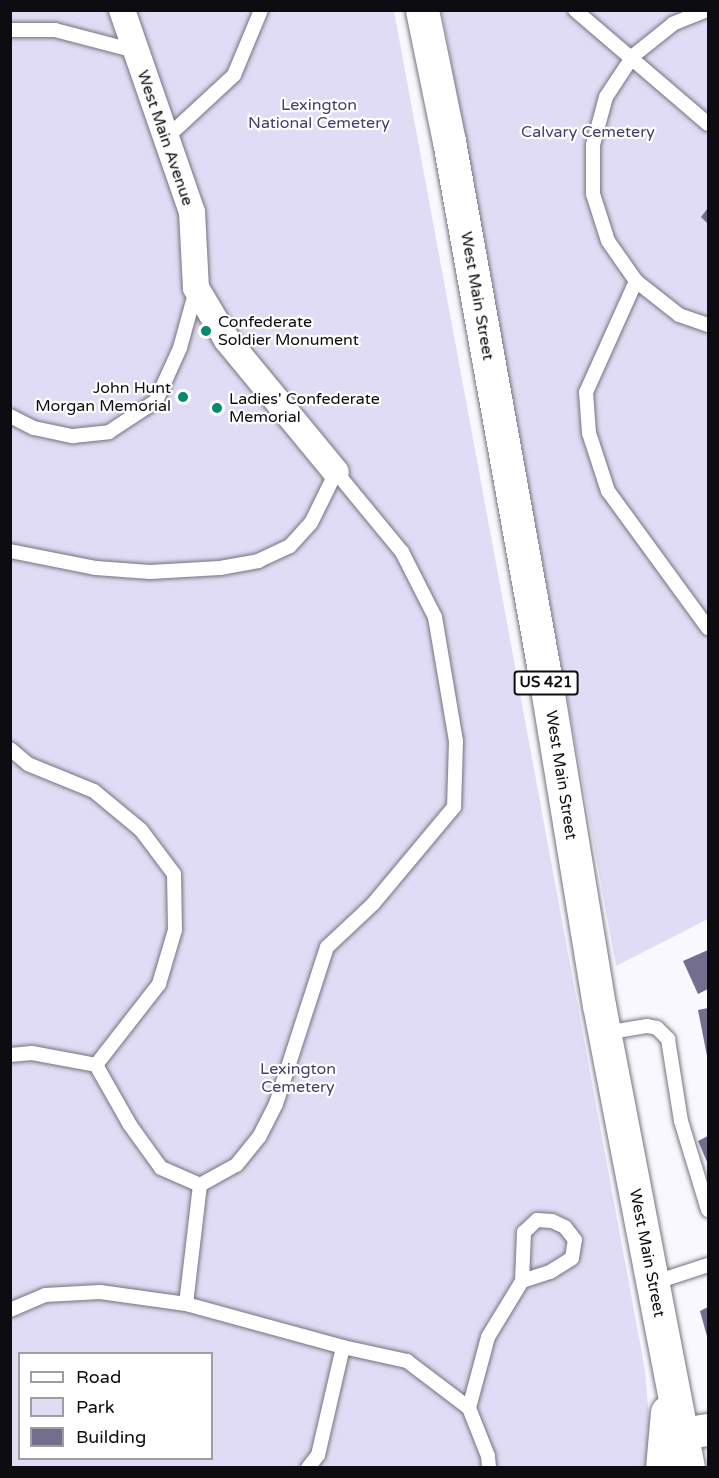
<!DOCTYPE html>
<html>
<head>
<meta charset="utf-8">
<style>
	body { margin:0 }
	#map { position:relative; width:719px; height:1478px; overflow:hidden; background:#f9f8fe; font-family:"Varela Round",sans-serif }
	div>[style] { position:absolute }
	.green>* { inset:0; background:#e1dcf5 }
	.building>* { inset:0; background:#746e8e }
	.roads { filter:drop-shadow(0 0 2px #75737f) drop-shadow(0 0 2px #75737f) }
	.service>* { height:14px; margin:-7px; padding:0 7px; transform-origin:7px; border-radius:7px; background:#fff }
	.minor>* { height:26px; margin:-13px; padding:0 13px; transform-origin:13px; border-radius:13px; background:#fff }
	.tertiary>* { height:32px; margin:-16px; padding:0 16px; transform-origin:16px; border-radius:16px; background:#fff }
	.primary>* { height:33px; margin:-16.5px; padding:0 16.5px; transform-origin:16.5px; border-radius:16.5px; background:#fff }
	.dots>* { width:16px; height:16px; translate:-50% -50%; box-sizing:border-box; border:3px solid #fff; border-radius:50% }
	span { translate:-50% -50%; white-space:nowrap; text-align:center; line-height:1.15; -webkit-text-stroke:4.5px #fff; paint-order:stroke }
	.shield-label span { padding:2px 4px; background:#fff; border:2px solid; border-radius:4px; -webkit-text-stroke-width:0 }
	.shield-label { font-size:15px; color:#0d0d11; font-weight:700 }
	.park-label { font-size:16px; color:#493d6d }
	.street-label { font-size:16px; color:#0d0d11 }
	.poi-label { font-size:16px; color:#0d0d11 }
	.left { translate:0 -50%; text-align:left }
	.right { translate:-100% -50%; text-align:right }
	.frame { position:absolute; inset:0; border:12px solid #0d0d11; pointer-events:none }
	.legend { position:absolute; left:18px; top:1352px; width:195px; height:108px; box-sizing:border-box; background:#fff; border:2px solid #9e9ea0; margin:0; padding:8px 10px; list-style:none; font-size:18px; color:#0d0d11 }
	.legend li { display:flex; align-items:center; gap:12px; height:30px }
	.legend b { width:30px; border:2px solid #9e9ea0 }
</style>
</head>
<body>
<div id="map">
	<div class="green">
		<div style="clip-path:polygon(evenodd,10px 11px,394px 11px,645px 1370px,653px 1467px,11px 1467px,10px 11px,20px 1354px,212px 1354px,212px 1458px,20px 1458px,20px 1354px)"></div>
		<div style="clip-path:polygon(442px 11px,708px 11px,708px 919px,616px 966px)"></div>
	</div>
	<div class="building">
		<div style="clip-path:polygon(708px 208px,708px 224px,701px 217px)"></div>
		<div style="clip-path:polygon(708px 950px,708px 989px,698px 994px,683px 961px)"></div>
		<div style="clip-path:polygon(708px 1008px,708px 1056px,707px 1056px,698px 1010px)"></div>
		<div style="clip-path:polygon(708px 1136px,708px 1164px,698px 1141px)"></div>
		<div style="clip-path:polygon(708px 1307px,708px 1340px,700px 1311px)"></div>
	</div>
	<div class="roads">
		<div class="service">
			<div style="left:575px;top:10px;width:175px;rotate:40.6deg"></div>
			<div style="left:707px;top:10px;width:37px;rotate:158deg"></div>
			<div style="left:673px;top:24px;width:51px;rotate:141.3deg"></div>
			<div style="left:633px;top:56px;width:49px;rotate:123.4deg"></div>
			<div style="left:606px;top:97px;width:50px;rotate:105.2deg"></div>
			<div style="left:593px;top:145px;width:49px;rotate:90deg"></div>
			<div style="left:593px;top:194px;width:49px;rotate:72.3deg"></div>
			<div style="left:608px;top:241px;width:49px;rotate:55deg"></div>
			<div style="left:636px;top:281px;width:55px;rotate:38.3deg"></div>
			<div style="left:679px;top:315px;width:31px;rotate:19deg"></div>
			<div style="left:10px;top:30px;width:45px"></div>
			<div style="left:55px;top:30px;width:83px;rotate:14.7deg"></div>
			<div style="left:165px;top:139px;width:94px;rotate:-42.8deg"></div>
			<div style="left:234px;top:75px;width:70px;rotate:-67.4deg"></div>
			<div style="left:636px;top:281px;width:122px;rotate:114.2deg"></div>
			<div style="left:586px;top:392px;width:41px;rotate:85.8deg"></div>
			<div style="left:589px;top:433px;width:61px;rotate:71.9deg"></div>
			<div style="left:608px;top:491px;width:170px;rotate:53.9deg"></div>
			<div style="left:10px;top:416px;width:27px;rotate:27deg"></div>
			<div style="left:34px;top:428px;width:40px;rotate:12deg"></div>
			<div style="left:73px;top:436px;width:36px;rotate:-6deg"></div>
			<div style="left:109px;top:432px;width:56px;rotate:-33.4deg"></div>
			<div style="left:156px;top:401px;width:58px;rotate:-65.6deg"></div>
			<div style="left:180px;top:348px;width:60px;rotate:-74.6deg"></div>
			<div style="left:10px;top:551px;width:88px;rotate:11.2deg"></div>
			<div style="left:96px;top:568px;width:54px;rotate:4.2deg"></div>
			<div style="left:150px;top:572px;width:70px;rotate:-3.3deg"></div>
			<div style="left:220px;top:568px;width:39px;rotate:-10deg"></div>
			<div style="left:258px;top:561px;width:35px;rotate:-25deg"></div>
			<div style="left:290px;top:546px;width:31px;rotate:-48deg"></div>
			<div style="left:311px;top:523px;width:57px;rotate:-63.9deg"></div>
			<div style="left:336px;top:472px;width:104px;rotate:50.5deg"></div>
			<div style="left:402px;top:552px;width:73px;rotate:63.1deg"></div>
			<div style="left:435px;top:617px;width:126px;rotate:80.4deg"></div>
			<div style="left:456px;top:741px;width:66px;rotate:91.7deg"></div>
			<div style="left:454px;top:807px;width:126px;rotate:129.9deg"></div>
			<div style="left:373px;top:904px;width:63px;rotate:136.9deg"></div>
			<div style="left:327px;top:947px;width:165px;rotate:108deg"></div>
			<div style="left:276px;top:1104px;width:37px;rotate:117deg"></div>
			<div style="left:259px;top:1137px;width:36px;rotate:129deg"></div>
			<div style="left:236px;top:1165px;width:41px;rotate:150.9deg"></div>
			<div style="left:200px;top:1185px;width:43px;rotate:-156.4deg"></div>
			<div style="left:161px;top:1168px;width:53px;rotate:-125.8deg"></div>
			<div style="left:130px;top:1125px;width:69px;rotate:-119.5deg"></div>
			<div style="left:96px;top:1065px;width:103px;rotate:-52.1deg"></div>
			<div style="left:159px;top:984px;width:56px;rotate:-73.5deg"></div>
			<div style="left:175px;top:930px;width:56px;rotate:-91deg"></div>
			<div style="left:174px;top:874px;width:55px;rotate:-126.9deg"></div>
			<div style="left:141px;top:830px;width:61px;rotate:-140.3deg"></div>
			<div style="left:94px;top:791px;width:71px;rotate:-157.8deg"></div>
			<div style="left:28px;top:764px;width:23px;rotate:-140deg"></div>
			<div style="left:605px;top:1033px;width:43px;rotate:-9.5deg"></div>
			<div style="left:647px;top:1026px;width:10px;rotate:11deg"></div>
			<div style="left:657px;top:1028px;width:16px;rotate:45deg"></div>
			<div style="left:668px;top:1039px;width:83px;rotate:81deg"></div>
			<div style="left:681px;top:1121px;width:93px;rotate:73.1deg"></div>
			<div style="left:10px;top:1055px;width:22px;rotate:-5deg"></div>
			<div style="left:32px;top:1053px;width:65px;rotate:10.6deg"></div>
			<div style="left:653px;top:1283px;width:58px;rotate:-18.1deg"></div>
			<div style="left:186px;top:1304px;width:120px;rotate:-83.3deg"></div>
			<div style="left:10px;top:1310px;width:38px;rotate:-23deg"></div>
			<div style="left:45px;top:1295px;width:55px;rotate:-3.1deg"></div>
			<div style="left:100px;top:1292px;width:87px;rotate:7.9deg"></div>
			<div style="left:186px;top:1304px;width:163px;rotate:15.3deg"></div>
			<div style="left:343px;top:1347px;width:111px;rotate:103deg"></div>
			<div style="left:318px;top:1455px;width:16px;rotate:128deg"></div>
			<div style="left:343px;top:1347px;width:66px;rotate:12.3deg"></div>
			<div style="left:407px;top:1361px;width:78px;rotate:37.2deg"></div>
			<div style="left:469px;top:1408px;width:52px;rotate:68.4deg"></div>
			<div style="left:488px;top:1456px;width:12px;rotate:85deg"></div>
			<div style="left:469px;top:1408px;width:73px;rotate:-75deg"></div>
			<div style="left:488px;top:1337px;width:66px;rotate:-58.7deg"></div>
			<div style="left:522px;top:1281px;width:29px;rotate:-18deg"></div>
			<div style="left:550px;top:1272px;width:26px;rotate:-32deg"></div>
			<div style="left:572px;top:1258px;width:18px;rotate:-81deg"></div>
			<div style="left:575px;top:1240px;width:16px;rotate:-128deg"></div>
			<div style="left:565px;top:1227px;width:14px;rotate:-155deg"></div>
			<div style="left:552px;top:1221px;width:15px;rotate:-176deg"></div>
			<div style="left:537px;top:1220px;width:18px;rotate:137deg"></div>
			<div style="left:524px;top:1232px;width:49px;rotate:92.3deg"></div>
		</div>
		<div class="minor">
			<div style="left:122px;top:10px;width:214px;rotate:70.9deg"></div>
			<div style="left:192px;top:212px;width:76px;rotate:87deg"></div>
			<div style="left:196px;top:288px;width:61px;rotate:59.2deg"></div>
			<div style="left:227px;top:340px;width:171px;rotate:50.5deg"></div>
		</div>
		<div class="tertiary">
			<div style="left:682px;top:1434px;width:26px;rotate:-9deg"></div>
		</div>
		<div class="primary">
			<div style="left:422px;top:10px;width:134px;rotate:78.4deg"></div>
			<div style="left:449px;top:141px;width:544px;rotate:79.83deg"></div>
			<div style="left:545px;top:676px;width:333px;rotate:80.7deg"></div>
			<div style="left:599px;top:1005px;width:471px;rotate:79.1deg"></div>
			<div style="left:662px;top:1468px;width:56px;rotate:-84.9deg"></div>
		</div>
	</div>
	<div class="dots">
		<div style="left:206px;top:331px;background:#03896e"></div>
		<div style="left:183px;top:397px;background:#03896e"></div>
		<div style="left:217px;top:408px;background:#03896e"></div>
	</div>
	<div class="shield-label">
		<span style="left:546px;top:683px">US 421</span>
	</div>
	<div class="park-label">
		<span style="left:319px;top:114px">Lexington<br>National Cemetery</span>
		<span style="left:588px;top:132px">Calvary Cemetery</span>
		<span style="left:298px;top:1078px">Lexington<br>Cemetery</span>
	</div>
	<div class="street-label">
		<span style="left:165px;top:138px;rotate:71deg">West Main Avenue</span>
		<span style="left:477px;top:296px;rotate:80deg">West Main Street</span>
		<span style="left:561px;top:775px;rotate:81deg">West Main Street</span>
		<span style="left:647px;top:1253px;rotate:79deg">West Main Street</span>
	</div>
	<div class="poi-label">
		<span class="left" style="left:218px;top:331px">Confederate<br>Soldier Monument</span>
		<span class="right" style="left:171px;top:397px">John Hunt<br>Morgan Memorial</span>
		<span class="left" style="left:229px;top:408px">Ladies' Confederate<br>Memorial</span>
	</div>
	<div class="frame"></div>
	<ul class="legend">
	<li><b style="height:8px;background:#fff"></b>Road</li>
	<li><b style="height:16px;background:#e1dcf5"></b>Park</li>
	<li><b style="height:16px;background:#746e8e"></b>Building</li>
	</ul>
</div>
</body>
</html>
